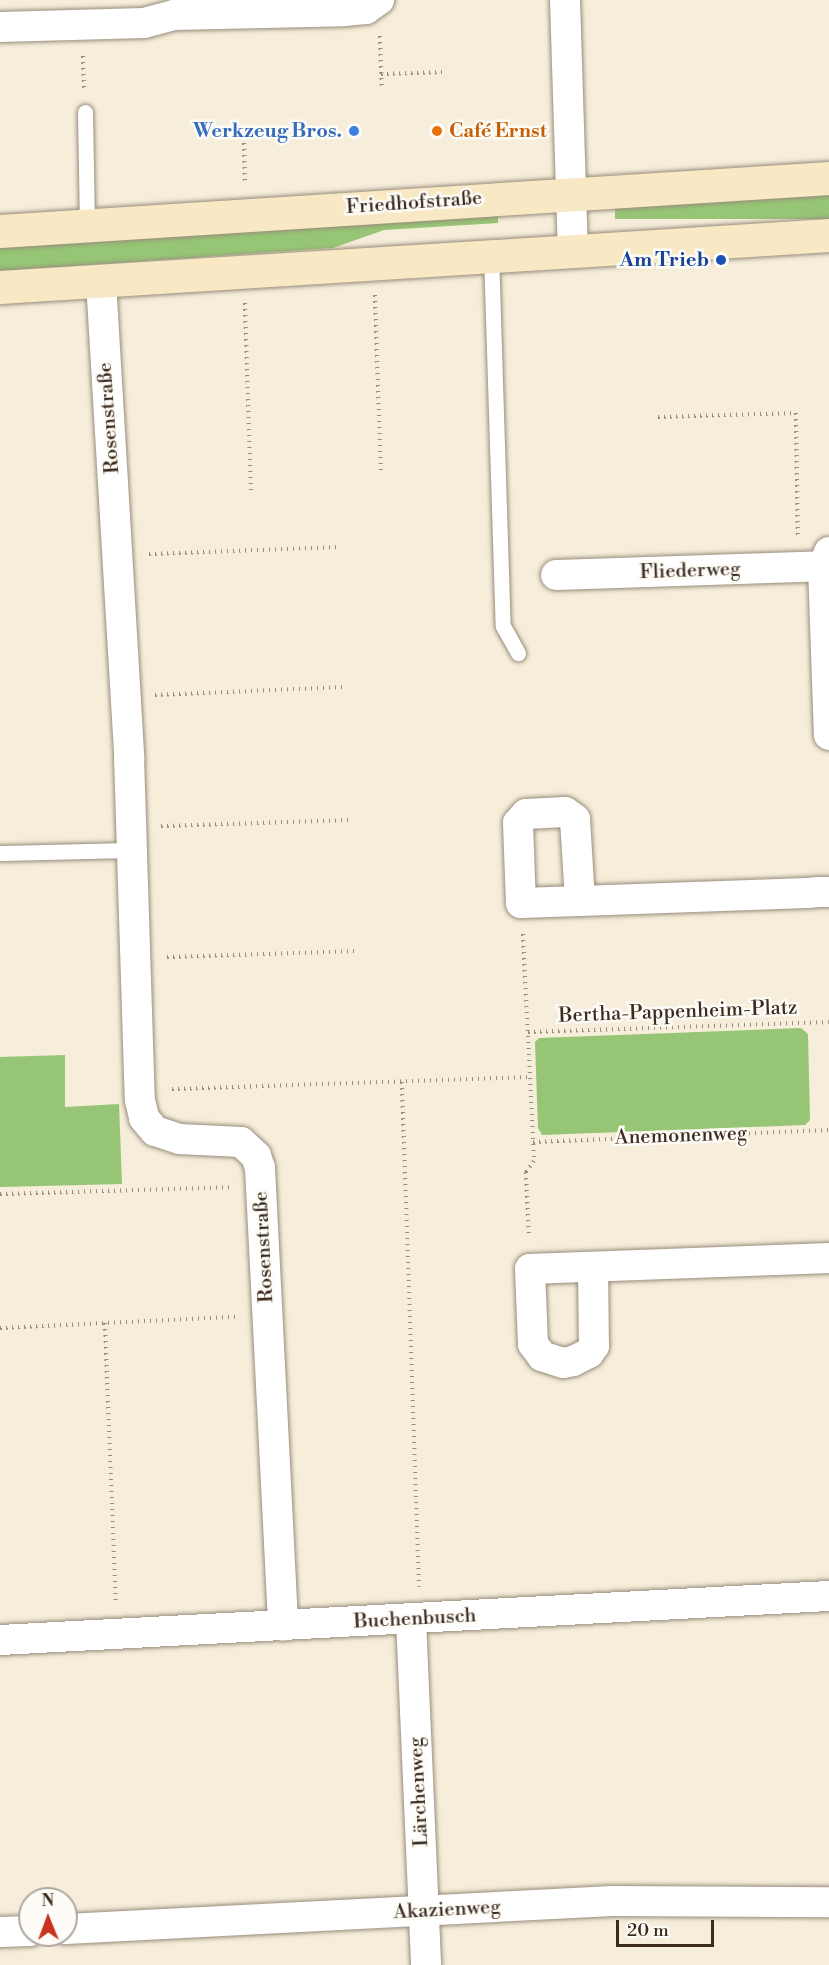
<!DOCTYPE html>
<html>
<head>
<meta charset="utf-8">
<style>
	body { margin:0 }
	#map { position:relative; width:829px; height:1965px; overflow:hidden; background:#f6edda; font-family:"Libre Bodoni",serif }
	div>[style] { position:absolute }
	.green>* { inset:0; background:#96c675; transform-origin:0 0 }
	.path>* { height:4px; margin-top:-2px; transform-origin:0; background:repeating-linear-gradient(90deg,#988c7c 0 1.5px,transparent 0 6px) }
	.roads { filter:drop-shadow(0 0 2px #988c7c) drop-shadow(0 0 2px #988c7c) }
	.lane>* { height:15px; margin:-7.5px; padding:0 7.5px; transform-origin:7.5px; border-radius:7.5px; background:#fff }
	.street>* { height:30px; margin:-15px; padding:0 15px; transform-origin:15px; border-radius:15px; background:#fff }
	.secondary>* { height:33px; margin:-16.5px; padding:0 16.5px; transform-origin:16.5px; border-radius:16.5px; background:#f8e8c3 }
	.dots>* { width:16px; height:16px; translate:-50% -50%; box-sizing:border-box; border:3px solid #fdfcf7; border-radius:50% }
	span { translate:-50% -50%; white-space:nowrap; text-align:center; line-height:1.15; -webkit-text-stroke:5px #fdfcf7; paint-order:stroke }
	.shop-label { font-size:20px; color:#366cbe; font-weight:700 }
	.right { translate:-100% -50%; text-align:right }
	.food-label { font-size:20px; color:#c56008; font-weight:700 }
	.left { translate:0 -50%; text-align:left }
	.street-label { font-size:20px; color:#3b2a1e }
	.transit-label { font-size:20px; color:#164399; font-weight:700 }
	.north { position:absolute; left:18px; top:1887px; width:60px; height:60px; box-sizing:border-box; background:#fdfcf7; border:2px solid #afa8a0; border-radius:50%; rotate:359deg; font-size:16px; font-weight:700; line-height:24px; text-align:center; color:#3b2a1e }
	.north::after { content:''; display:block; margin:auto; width:21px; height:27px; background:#c8321e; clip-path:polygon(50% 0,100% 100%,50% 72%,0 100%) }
	.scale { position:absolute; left:616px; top:1920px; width:98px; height:27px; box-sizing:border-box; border:3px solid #3b2a1e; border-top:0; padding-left:8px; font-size:18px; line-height:21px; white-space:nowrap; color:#3b2a1e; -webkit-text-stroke:4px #fdfcf7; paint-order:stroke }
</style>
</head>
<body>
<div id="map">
	<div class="green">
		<div style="left:829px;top:194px;width:25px;height:214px;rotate:90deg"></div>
		<div style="clip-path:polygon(498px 214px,498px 223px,384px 230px,333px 248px,0 271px,0 247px)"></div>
		<div style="clip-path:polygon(801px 1028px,808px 1034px,810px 1120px,805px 1125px,542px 1135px,538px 1128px,535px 1042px,539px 1038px)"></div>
		<div style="clip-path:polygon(65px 1055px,65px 1107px,119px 1104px,122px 1184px,0 1187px,0 1057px)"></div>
	</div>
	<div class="path">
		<div style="left:380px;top:36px;width:54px;rotate:87.9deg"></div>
		<div style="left:83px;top:56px;width:35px;rotate:88deg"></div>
		<div style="left:381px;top:74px;width:61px;rotate:-1.9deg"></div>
		<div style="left:244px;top:137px;width:45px;rotate:88.7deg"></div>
		<div style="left:375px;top:295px;width:180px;rotate:88.1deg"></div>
		<div style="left:245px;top:303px;width:191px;rotate:88.2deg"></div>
		<div style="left:658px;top:417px;width:138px;rotate:-1.7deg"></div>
		<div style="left:796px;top:413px;width:122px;rotate:89.1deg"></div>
		<div style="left:149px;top:554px;width:191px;rotate:-2.1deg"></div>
		<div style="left:155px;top:695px;width:191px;rotate:-2.4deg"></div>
		<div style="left:161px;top:826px;width:191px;rotate:-1.8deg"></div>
		<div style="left:523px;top:934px;width:227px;rotate:87.2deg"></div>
		<div style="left:534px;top:1161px;width:14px;rotate:126deg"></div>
		<div style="left:526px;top:1172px;width:66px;rotate:87.4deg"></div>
		<div style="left:167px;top:957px;width:191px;rotate:-1.8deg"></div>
		<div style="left:528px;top:1032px;width:301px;rotate:-1.9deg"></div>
		<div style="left:402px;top:1082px;width:505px;rotate:88.07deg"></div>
		<div style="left:172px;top:1089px;width:359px;rotate:-1.9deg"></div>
		<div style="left:533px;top:1142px;width:296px;rotate:-2.3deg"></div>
		<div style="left:0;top:1194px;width:230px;rotate:-1.7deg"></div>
		<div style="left:105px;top:1323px;width:281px;rotate:87.8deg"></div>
		<div style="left:0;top:1328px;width:237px;rotate:-2.7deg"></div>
	</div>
	<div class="roads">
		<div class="lane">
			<div style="left:85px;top:112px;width:114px;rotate:89deg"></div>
			<div style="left:491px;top:254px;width:372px;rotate:88.2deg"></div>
			<div style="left:503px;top:626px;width:31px;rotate:61deg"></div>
			<div style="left:0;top:853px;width:132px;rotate:-1.3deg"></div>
		</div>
		<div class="street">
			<div style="left:565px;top:0;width:250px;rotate:88.2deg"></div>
			<div style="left:0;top:27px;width:144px;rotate:-1.6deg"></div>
			<div style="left:144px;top:23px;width:31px;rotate:-15deg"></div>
			<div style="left:174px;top:15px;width:170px;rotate:-1.3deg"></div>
			<div style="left:344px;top:11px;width:22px;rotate:-5deg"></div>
			<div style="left:366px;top:9px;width:16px;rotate:-35deg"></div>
			<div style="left:101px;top:281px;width:477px;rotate:86.6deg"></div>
			<div style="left:129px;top:757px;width:343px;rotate:88.2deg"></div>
			<div style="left:140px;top:1100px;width:18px;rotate:77deg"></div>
			<div style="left:144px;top:1118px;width:17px;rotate:50deg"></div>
			<div style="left:155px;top:1131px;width:25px;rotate:18deg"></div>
			<div style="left:179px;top:1139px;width:62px;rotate:2.8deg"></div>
			<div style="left:241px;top:1142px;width:21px;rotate:43deg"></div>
			<div style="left:256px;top:1156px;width:13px;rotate:72deg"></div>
			<div style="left:260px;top:1168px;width:458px;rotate:87.1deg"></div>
			<div style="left:829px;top:552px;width:15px;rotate:113deg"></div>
			<div style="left:823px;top:566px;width:169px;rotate:88deg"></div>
			<div style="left:556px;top:575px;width:267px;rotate:-1.9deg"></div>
			<div style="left:580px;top:901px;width:82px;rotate:-93.5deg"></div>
			<div style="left:575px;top:819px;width:12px;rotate:-145deg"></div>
			<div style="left:565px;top:812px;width:39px;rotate:177deg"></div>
			<div style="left:526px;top:814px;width:12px;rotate:132deg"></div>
			<div style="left:518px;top:823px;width:80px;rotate:87.9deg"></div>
			<div style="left:521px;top:903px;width:59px;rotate:-1.9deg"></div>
			<div style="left:580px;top:901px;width:227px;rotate:-2deg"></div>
			<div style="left:807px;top:893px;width:12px;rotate:-5deg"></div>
			<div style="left:819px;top:892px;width:10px"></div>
			<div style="left:593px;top:1267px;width:79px;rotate:89.3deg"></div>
			<div style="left:594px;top:1346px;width:9px;rotate:126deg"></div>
			<div style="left:589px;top:1353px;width:18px;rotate:153deg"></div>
			<div style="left:573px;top:1361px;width:10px;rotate:169deg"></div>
			<div style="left:563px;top:1363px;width:22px;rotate:-162deg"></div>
			<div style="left:542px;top:1356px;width:15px;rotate:-127deg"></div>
			<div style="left:533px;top:1344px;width:75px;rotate:-92.3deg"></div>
			<div style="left:530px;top:1269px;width:299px;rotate:-2.1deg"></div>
			<div style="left:411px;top:1619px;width:346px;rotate:87.5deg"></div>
			<div style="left:0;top:1640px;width:830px;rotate:-3.04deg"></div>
			<div style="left:66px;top:1929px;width:547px;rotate:-2.94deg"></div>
			<div style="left:612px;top:1901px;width:217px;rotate:0.3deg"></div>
			<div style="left:0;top:1932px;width:30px;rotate:-2deg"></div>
		</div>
		<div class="secondary">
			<div style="left:0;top:231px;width:831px;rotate:-3.66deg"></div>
			<div style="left:0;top:287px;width:831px;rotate:-3.59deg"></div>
		</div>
	</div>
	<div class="dots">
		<div style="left:354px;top:131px;background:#3f7fe0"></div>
		<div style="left:437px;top:131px;background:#e8710a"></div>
		<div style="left:721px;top:260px;background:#1a4fb4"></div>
	</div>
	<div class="shop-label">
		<span class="right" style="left:342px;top:131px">Werkzeug Bros.</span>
	</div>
	<div class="food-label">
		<span class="left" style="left:449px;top:131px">Café Ernst</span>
	</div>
	<div class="street-label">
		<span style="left:414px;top:203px;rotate:-4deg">Friedhofstraße</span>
		<span style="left:109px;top:418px;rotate:-94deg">Rosenstraße</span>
		<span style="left:690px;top:571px;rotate:-2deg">Fliederweg</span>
		<span style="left:678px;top:1012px;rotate:-2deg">Bertha-Pappenheim-Platz</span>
		<span style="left:681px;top:1136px;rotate:-2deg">Anemonenweg</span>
		<span style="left:264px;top:1247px;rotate:-93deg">Rosenstraße</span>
		<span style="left:415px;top:1619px;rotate:-3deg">Buchenbusch</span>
		<span style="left:419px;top:1792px;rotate:-93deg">Lärchenweg</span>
		<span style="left:447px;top:1910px;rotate:-3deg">Akazienweg</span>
	</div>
	<div class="transit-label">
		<span class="right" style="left:709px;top:260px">Am Trieb</span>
	</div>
	<div class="north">N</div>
	<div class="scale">20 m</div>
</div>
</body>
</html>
